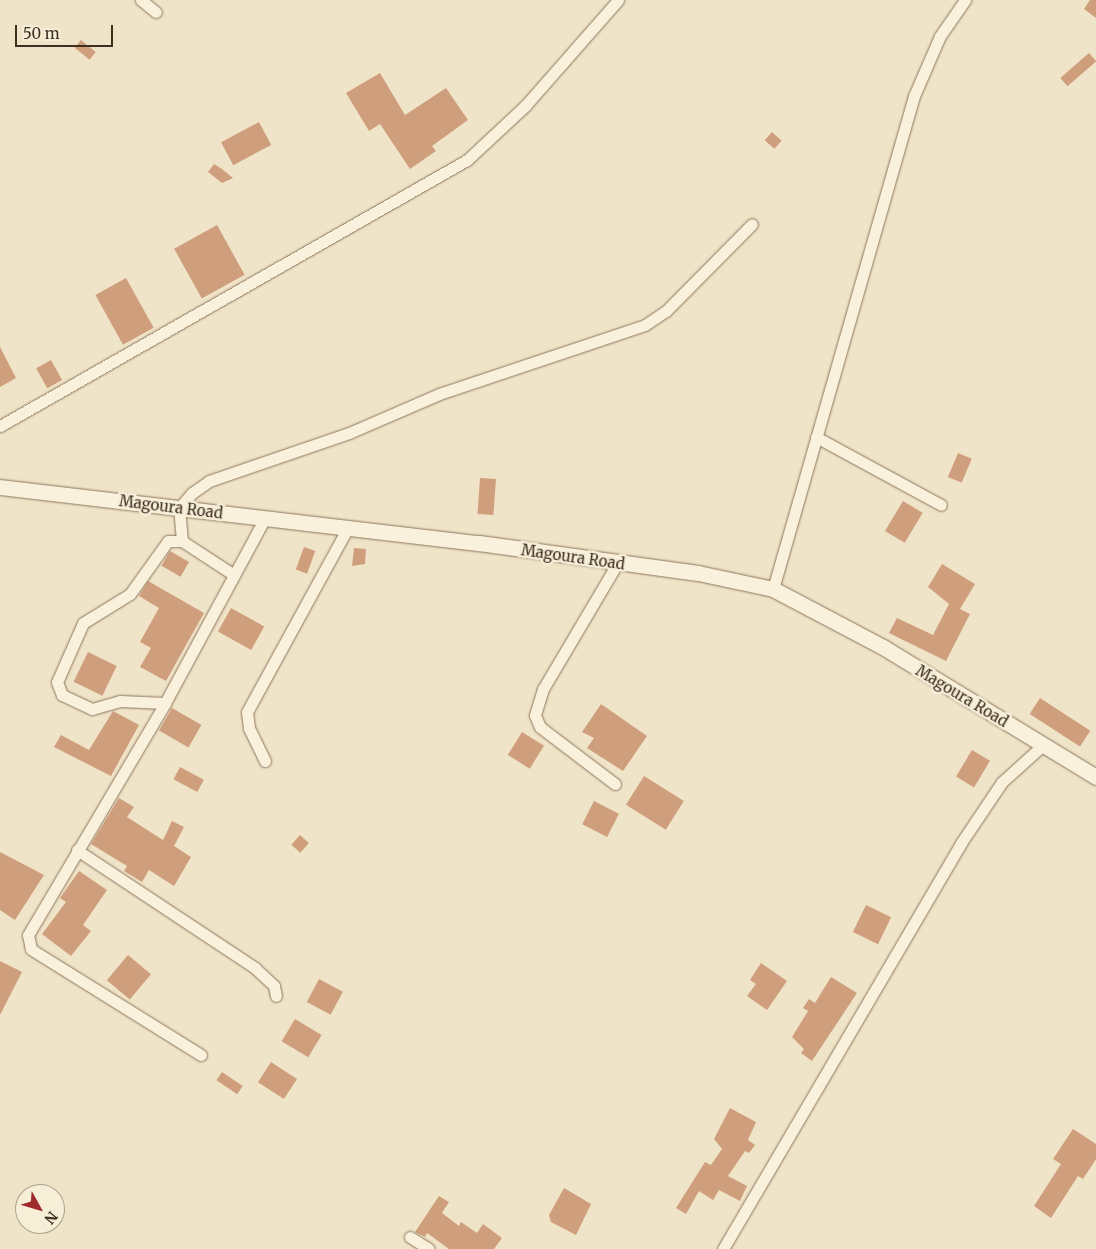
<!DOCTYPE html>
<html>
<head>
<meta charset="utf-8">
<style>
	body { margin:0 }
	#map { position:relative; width:1096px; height:1249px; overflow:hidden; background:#f0e4c8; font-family:Merriweather,serif }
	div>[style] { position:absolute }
	.building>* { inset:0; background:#cf9f7d; transform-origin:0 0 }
	.roads { filter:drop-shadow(0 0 1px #8d765c) drop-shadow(0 0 1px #8d765c) }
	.minor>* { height:11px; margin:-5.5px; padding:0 5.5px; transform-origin:5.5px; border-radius:5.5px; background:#faf1dc }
	.tertiary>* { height:15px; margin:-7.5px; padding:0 7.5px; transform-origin:7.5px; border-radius:7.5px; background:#faf1dc }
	span { translate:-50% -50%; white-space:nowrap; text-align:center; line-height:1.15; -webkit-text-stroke:5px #f7eed8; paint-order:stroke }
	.street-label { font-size:15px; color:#3d2e20 }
	.north { position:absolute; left:15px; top:1184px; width:50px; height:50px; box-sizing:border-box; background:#f7eed8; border:1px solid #ada18e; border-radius:50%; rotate:129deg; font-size:14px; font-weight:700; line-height:20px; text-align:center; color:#3d2e20 }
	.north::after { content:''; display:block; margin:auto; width:18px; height:22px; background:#9e2a2b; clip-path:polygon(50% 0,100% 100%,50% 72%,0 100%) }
	.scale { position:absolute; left:15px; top:25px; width:98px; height:22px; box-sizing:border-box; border:2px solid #3d2e20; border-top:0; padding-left:6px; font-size:15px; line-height:18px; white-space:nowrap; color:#3d2e20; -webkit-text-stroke:4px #f7eed8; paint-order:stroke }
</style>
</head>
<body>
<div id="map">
	<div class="building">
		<div style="clip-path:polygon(1090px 0,1096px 0,1096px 18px,1084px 9px)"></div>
		<div style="left:81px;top:40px;width:19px;height:10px;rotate:39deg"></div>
		<div style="left:1089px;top:53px;width:11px;height:38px;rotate:49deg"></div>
		<div style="clip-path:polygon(380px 73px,405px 115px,446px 88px,468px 120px,432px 146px,436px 151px,410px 169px,380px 124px,369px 131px,346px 93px)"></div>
		<div style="left:259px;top:122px;width:26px;height:43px;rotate:62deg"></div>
		<div style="left:772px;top:132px;width:13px;height:11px;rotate:42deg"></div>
		<div style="clip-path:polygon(214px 164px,222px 169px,233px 178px,222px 183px,208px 172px)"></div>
		<div style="left:217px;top:225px;width:57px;height:49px;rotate:61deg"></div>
		<div style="left:126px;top:278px;width:57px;height:35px;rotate:61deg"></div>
		<div style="clip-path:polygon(0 347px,16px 378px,0 387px)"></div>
		<div style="left:51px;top:360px;width:23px;height:17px;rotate:61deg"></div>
		<div style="left:958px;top:453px;width:15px;height:26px;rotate:23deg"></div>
		<div style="left:480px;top:478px;width:16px;height:36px;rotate:4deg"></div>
		<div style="left:903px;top:501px;width:23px;height:35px;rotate:31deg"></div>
		<div style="left:304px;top:547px;width:12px;height:24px;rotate:20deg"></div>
		<div style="clip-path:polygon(354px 548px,366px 549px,365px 564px,352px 566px)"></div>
		<div style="left:170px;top:551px;width:22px;height:17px;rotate:30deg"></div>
		<div style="clip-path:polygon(942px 564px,975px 584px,960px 609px,970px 614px,946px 661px,889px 633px,897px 618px,933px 635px,949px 604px,928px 587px)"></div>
		<div style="clip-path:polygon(148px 581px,204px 613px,166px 681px,140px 667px,151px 648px,140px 642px,159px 608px,139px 596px)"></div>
		<div style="left:231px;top:608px;width:38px;height:27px;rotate:29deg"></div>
		<div style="left:88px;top:652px;width:32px;height:33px;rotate:26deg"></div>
		<div style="left:1040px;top:698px;width:60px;height:19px;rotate:33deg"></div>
		<div style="clip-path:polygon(601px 704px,647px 736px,623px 771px,587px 748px,594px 738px,582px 732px)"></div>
		<div style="left:172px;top:708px;width:34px;height:26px;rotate:30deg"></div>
		<div style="clip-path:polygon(113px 711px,139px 725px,111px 776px,54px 747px,61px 735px,89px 750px)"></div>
		<div style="left:522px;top:732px;width:26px;height:27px;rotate:32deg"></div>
		<div style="left:972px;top:750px;width:21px;height:31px;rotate:31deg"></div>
		<div style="left:180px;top:767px;width:27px;height:14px;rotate:28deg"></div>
		<div style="left:644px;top:776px;width:47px;height:34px;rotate:32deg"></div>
		<div style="clip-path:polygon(119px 798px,134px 807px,127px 817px,163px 840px,172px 821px,184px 827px,174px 846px,191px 857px,174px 886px,149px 870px,142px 882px,124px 871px,127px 866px,91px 844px)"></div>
		<div style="left:594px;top:801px;width:28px;height:26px;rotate:27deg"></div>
		<div style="left:300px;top:835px;width:12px;height:13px;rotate:42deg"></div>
		<div style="clip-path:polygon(0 852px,44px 875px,15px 920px,0 910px)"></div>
		<div style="clip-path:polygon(79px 871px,107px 890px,83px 925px,91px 931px,71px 956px,42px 934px,66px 902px,60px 898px)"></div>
		<div style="left:866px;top:905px;width:28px;height:30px;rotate:26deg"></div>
		<div style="left:128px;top:955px;width:30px;height:33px;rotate:40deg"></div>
		<div style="clip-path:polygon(0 961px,22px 972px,0 1015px)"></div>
		<div style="clip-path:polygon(761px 963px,787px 981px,767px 1010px,747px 996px,756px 984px,750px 980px)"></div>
		<div style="clip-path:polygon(831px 977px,857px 993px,812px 1061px,801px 1053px,804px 1049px,792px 1037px,808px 1011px,803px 1008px,809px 999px,815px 1003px)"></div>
		<div style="left:319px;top:979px;width:27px;height:26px;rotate:28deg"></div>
		<div style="left:295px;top:1019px;width:31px;height:26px;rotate:31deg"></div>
		<div style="left:271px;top:1062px;width:31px;height:24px;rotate:33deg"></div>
		<div style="left:222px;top:1072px;width:25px;height:10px;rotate:34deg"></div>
		<div style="clip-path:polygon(730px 1108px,756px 1122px,748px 1140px,755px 1145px,749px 1153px,745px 1151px,728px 1176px,747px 1186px,740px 1201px,719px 1190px,713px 1200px,699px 1191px,686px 1214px,676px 1208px,705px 1162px,711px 1165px,722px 1149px,714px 1139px)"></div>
		<div style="clip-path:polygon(1073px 1129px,1096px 1144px,1096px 1159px,1083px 1179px,1078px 1176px,1051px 1218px,1034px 1206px,1061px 1164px,1053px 1159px)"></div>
		<div style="clip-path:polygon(564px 1188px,591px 1204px,576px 1235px,551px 1222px,549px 1215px)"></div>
		<div style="clip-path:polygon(439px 1196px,449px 1202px,442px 1213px,459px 1226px,461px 1222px,477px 1233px,483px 1224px,502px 1238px,494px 1249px,449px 1249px,427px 1233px,425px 1237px,415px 1232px)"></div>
	</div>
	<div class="roads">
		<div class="minor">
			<div style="left:141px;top:0;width:19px;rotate:39deg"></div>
			<div style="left:0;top:426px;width:537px;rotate:-29.67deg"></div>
			<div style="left:467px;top:160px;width:79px;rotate:-43deg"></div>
			<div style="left:525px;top:106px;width:141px;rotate:-48.7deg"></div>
			<div style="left:816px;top:437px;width:142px;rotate:28.5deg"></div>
			<div style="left:182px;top:541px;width:62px;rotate:33.2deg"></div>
			<div style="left:773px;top:589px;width:513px;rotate:-74.04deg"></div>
			<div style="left:914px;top:96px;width:65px;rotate:-66.6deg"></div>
			<div style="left:940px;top:36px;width:44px;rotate:-55.2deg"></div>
			<div style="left:165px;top:703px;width:45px;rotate:-177.5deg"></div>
			<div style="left:120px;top:701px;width:29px;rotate:164deg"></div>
			<div style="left:92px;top:709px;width:33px;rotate:-155deg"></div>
			<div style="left:62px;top:695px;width:14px;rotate:-111deg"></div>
			<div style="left:57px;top:682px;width:64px;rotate:-66.2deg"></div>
			<div style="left:83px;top:623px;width:55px;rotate:-31.7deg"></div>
			<div style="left:130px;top:594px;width:65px;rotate:-54.4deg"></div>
			<div style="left:168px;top:541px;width:14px"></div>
			<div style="left:182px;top:541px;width:33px;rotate:-95deg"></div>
			<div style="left:179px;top:508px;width:20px;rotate:-49deg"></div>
			<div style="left:192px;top:493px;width:21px;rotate:-35deg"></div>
			<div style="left:209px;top:481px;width:148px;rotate:-18.9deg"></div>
			<div style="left:349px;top:433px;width:98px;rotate:-23.4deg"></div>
			<div style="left:439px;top:394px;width:217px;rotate:-18.5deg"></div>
			<div style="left:645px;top:325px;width:25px;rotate:-34deg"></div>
			<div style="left:666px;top:311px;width:122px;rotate:-45.3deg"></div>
			<div style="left:265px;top:761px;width:37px;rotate:-116deg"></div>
			<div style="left:249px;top:728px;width:16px;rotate:-97deg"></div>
			<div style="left:247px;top:712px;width:209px;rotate:-61.3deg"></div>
			<div style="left:615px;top:784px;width:94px;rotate:-142.8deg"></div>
			<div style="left:540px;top:727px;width:13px;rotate:-113deg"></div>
			<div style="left:535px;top:715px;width:27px;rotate:-73deg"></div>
			<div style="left:543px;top:689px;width:145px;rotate:-59.4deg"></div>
			<div style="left:77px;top:850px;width:214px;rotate:33.5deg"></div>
			<div style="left:255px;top:968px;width:26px;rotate:43deg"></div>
			<div style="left:274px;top:986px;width:10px;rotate:79deg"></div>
			<div style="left:201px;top:1055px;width:200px;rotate:-148.1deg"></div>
			<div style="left:31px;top:949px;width:14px;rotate:-102deg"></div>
			<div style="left:28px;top:935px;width:269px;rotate:-59.4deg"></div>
			<div style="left:165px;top:703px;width:210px;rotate:-61.6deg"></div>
			<div style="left:410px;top:1237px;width:22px;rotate:32deg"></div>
			<div style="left:723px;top:1249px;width:471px;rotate:-59.6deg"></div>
			<div style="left:961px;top:843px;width:73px;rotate:-56.1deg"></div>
			<div style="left:1002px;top:782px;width:55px;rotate:-42.1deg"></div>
		</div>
		<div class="tertiary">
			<div style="left:0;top:487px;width:482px;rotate:6.7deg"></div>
			<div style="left:479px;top:543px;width:221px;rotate:7.8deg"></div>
			<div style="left:698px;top:573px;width:77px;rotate:12deg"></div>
			<div style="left:773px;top:589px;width:124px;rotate:27.8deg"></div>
			<div style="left:883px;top:647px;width:250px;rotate:31.4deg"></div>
		</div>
	</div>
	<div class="street-label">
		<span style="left:171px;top:507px;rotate:7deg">Magoura Road</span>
		<span style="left:573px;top:557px;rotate:8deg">Magoura Road</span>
		<span style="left:962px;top:696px;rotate:31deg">Magoura Road</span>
	</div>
	<div class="north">N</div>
	<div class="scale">50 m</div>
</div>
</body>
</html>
